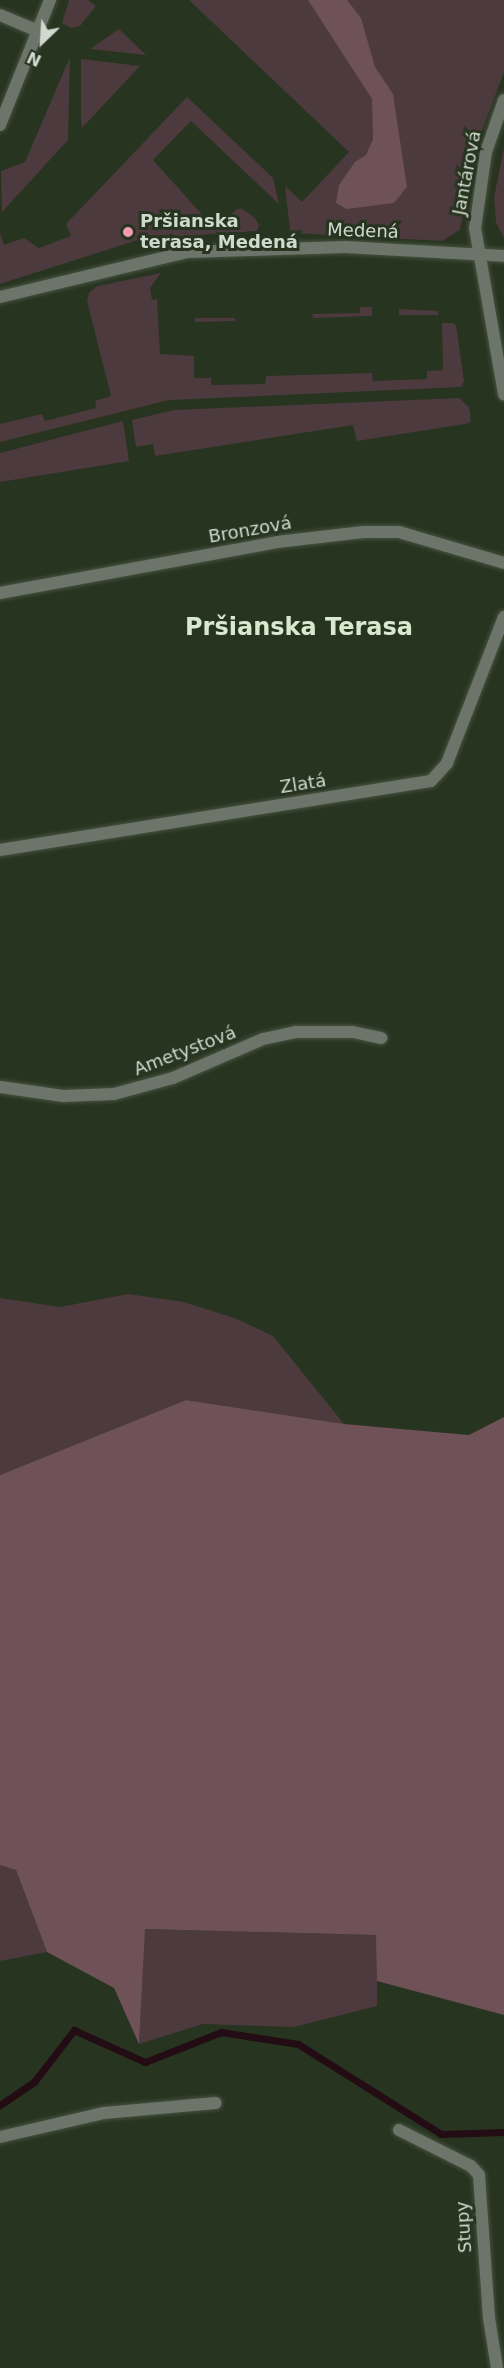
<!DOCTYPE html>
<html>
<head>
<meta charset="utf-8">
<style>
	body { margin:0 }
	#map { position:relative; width:504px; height:2368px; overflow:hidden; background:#273420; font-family:"DejaVu Sans",sans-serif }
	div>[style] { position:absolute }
	.green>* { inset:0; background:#4c3a3e }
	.forest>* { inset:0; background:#6f5158 }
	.stream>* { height:7px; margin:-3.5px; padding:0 3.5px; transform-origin:3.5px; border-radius:3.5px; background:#230c13 }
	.roads { filter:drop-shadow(0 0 2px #45523f) drop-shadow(0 0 2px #45523f) }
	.minor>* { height:12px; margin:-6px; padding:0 6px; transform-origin:6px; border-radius:6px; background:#6d746a }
	.tertiary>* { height:12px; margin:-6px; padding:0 6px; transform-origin:6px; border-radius:6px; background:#6d746a }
	.dots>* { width:16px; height:16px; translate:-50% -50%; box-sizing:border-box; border:3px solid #273420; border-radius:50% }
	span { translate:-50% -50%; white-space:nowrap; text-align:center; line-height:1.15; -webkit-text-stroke:6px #273420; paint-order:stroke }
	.street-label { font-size:18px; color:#d0d9cd }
	.poi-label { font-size:18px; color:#d0d9cd; font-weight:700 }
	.left { translate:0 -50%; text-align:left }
	.district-label { font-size:24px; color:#d7e9cf; font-weight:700 }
	.north { position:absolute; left:12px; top:12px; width:60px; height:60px; -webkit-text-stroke:4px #273420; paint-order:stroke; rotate:205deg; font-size:16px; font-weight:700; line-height:24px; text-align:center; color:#d0d9cd }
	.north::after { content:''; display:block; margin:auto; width:21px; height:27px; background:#d0d9cd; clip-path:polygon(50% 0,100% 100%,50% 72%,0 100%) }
</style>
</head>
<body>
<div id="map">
	<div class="green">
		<div style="clip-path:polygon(69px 0,88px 0,96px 6px,80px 26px,71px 28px,62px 23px)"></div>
		<div style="clip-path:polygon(189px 0,504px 0,504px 72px,477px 144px,460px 230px,442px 241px,293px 233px,290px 230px,285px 186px,302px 202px,349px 152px)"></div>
		<div style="clip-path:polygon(119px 29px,146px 55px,90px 49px)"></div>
		<div style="clip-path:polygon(70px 57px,68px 140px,2px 212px,1px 171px,25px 162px)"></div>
		<div style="clip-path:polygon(81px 59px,140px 66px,82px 128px,81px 121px)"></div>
		<div style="clip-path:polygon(187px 97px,273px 178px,279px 204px,191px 121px,153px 160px,214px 228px,237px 209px,242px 209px,254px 217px,259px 225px,257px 231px,141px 239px,0 284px,0 233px,4px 245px,24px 238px,39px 248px,71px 236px,66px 224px)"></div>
		<div style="clip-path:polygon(504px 148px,504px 238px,496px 222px,494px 197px)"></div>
		<div style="clip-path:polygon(161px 273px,150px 288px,152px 300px,157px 299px,160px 354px,194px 356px,194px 378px,211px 378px,211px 385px,265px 384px,266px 376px,372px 373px,373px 381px,427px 379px,427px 371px,443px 370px,442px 323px,452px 323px,456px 325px,464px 381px,461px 387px,169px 400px,0 442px,0 424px,42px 414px,45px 421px,96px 408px,95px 401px,111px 396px,87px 301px,89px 293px,97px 286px)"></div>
		<div style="clip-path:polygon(360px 307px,372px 307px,372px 316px,313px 318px,312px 314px,360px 313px)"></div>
		<div style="clip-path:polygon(399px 309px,438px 311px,438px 315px,399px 315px)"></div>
		<div style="clip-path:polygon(195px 318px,235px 318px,235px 321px,195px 322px)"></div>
		<div style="clip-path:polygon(459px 398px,469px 407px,471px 422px,465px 424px,357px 441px,353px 425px,155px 456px,153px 444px,136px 447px,132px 420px,174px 410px)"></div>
		<div style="clip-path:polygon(123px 421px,129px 461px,0 482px,0 453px)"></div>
		<div style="clip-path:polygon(128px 1294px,184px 1302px,237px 1319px,273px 1336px,344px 1424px,186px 1400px,0 1475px,0 1298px,60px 1307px)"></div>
		<div style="clip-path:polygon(0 1865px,16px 1870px,47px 1952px,0 1961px)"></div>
		<div style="clip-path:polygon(144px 1929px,377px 1935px,377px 2006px,294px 2027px,203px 2024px,139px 2044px)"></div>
	</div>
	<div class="forest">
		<div style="clip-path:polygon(308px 0,347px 0,361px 18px,375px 67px,393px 94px,407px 187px,394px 203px,347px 209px,336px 203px,339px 185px,355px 162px,366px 155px,373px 139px,372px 99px)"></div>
		<div style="clip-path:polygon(186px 1400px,344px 1424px,469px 1435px,504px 1417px,504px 2015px,377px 1981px,376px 1935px,145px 1929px,139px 2044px,114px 1988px,47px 1952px,16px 1870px,0 1865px,0 1475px)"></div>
	</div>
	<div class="stream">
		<div style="left:0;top:2105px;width:41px;rotate:-34.1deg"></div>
		<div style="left:34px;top:2082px;width:66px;rotate:-52.4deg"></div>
		<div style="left:74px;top:2030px;width:78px;rotate:24.3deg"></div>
		<div style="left:145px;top:2062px;width:82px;rotate:-21.5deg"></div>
		<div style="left:221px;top:2032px;width:78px;rotate:8.9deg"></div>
		<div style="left:298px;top:2044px;width:169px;rotate:32.2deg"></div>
		<div style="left:441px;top:2134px;width:63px;rotate:-1.8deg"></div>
	</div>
	<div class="roads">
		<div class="minor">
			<div style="left:0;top:15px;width:41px;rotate:22.8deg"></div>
			<div style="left:504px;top:100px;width:55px;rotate:109.1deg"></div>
			<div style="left:486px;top:152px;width:77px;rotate:98.2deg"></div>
			<div style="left:475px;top:228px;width:169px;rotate:80.1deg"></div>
			<div style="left:0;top:125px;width:135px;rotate:-68.2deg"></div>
			<div style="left:0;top:593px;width:282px;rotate:-10.4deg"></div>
			<div style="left:277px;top:542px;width:87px;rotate:-6.6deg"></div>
			<div style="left:363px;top:532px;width:36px"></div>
			<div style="left:399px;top:532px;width:109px;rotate:16.4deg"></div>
			<div style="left:0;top:850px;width:436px;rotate:-9.1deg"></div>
			<div style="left:431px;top:781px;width:24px;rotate:-48deg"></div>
			<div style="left:447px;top:763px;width:157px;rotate:-68.7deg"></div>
			<div style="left:0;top:1087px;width:64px;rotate:8.1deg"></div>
			<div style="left:63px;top:1096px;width:51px;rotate:-2.2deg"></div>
			<div style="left:114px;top:1094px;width:61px;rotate:-15.2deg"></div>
			<div style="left:173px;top:1078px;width:98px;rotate:-23.4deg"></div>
			<div style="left:263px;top:1039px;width:33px;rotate:-12deg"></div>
			<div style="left:295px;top:1032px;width:58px"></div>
			<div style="left:353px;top:1032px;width:29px;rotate:12deg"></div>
			<div style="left:399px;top:2130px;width:80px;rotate:26.6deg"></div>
			<div style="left:471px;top:2166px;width:12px;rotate:48deg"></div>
			<div style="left:479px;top:2175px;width:143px;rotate:86deg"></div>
			<div style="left:489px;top:2318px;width:51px;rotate:80.9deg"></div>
			<div style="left:0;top:2137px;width:107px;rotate:-13deg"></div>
			<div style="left:104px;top:2113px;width:112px;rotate:-5.1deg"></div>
		</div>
		<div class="tertiary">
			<div style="left:0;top:297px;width:193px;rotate:-13.5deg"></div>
			<div style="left:188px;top:252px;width:157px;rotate:-1.8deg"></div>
			<div style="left:345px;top:247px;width:159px;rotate:3.2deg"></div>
		</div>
	</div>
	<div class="dots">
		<div style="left:128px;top:232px;background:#f19ab1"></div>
	</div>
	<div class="street-label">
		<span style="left:467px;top:173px;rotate:-79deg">Jantárová</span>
		<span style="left:363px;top:231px;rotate:2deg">Medená</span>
		<span style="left:250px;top:530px;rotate:-10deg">Bronzová</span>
		<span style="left:303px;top:784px;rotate:-9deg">Zlatá</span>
		<span style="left:185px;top:1051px;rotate:-21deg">Ametystová</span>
		<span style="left:464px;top:2227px;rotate:-94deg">Stupy</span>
	</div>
	<div class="poi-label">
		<span class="left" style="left:140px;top:232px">Pršianska<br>terasa, Medená</span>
	</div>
	<div class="district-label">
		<span style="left:299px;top:628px">Pršianska Terasa</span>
	</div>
	<div class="north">N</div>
</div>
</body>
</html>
